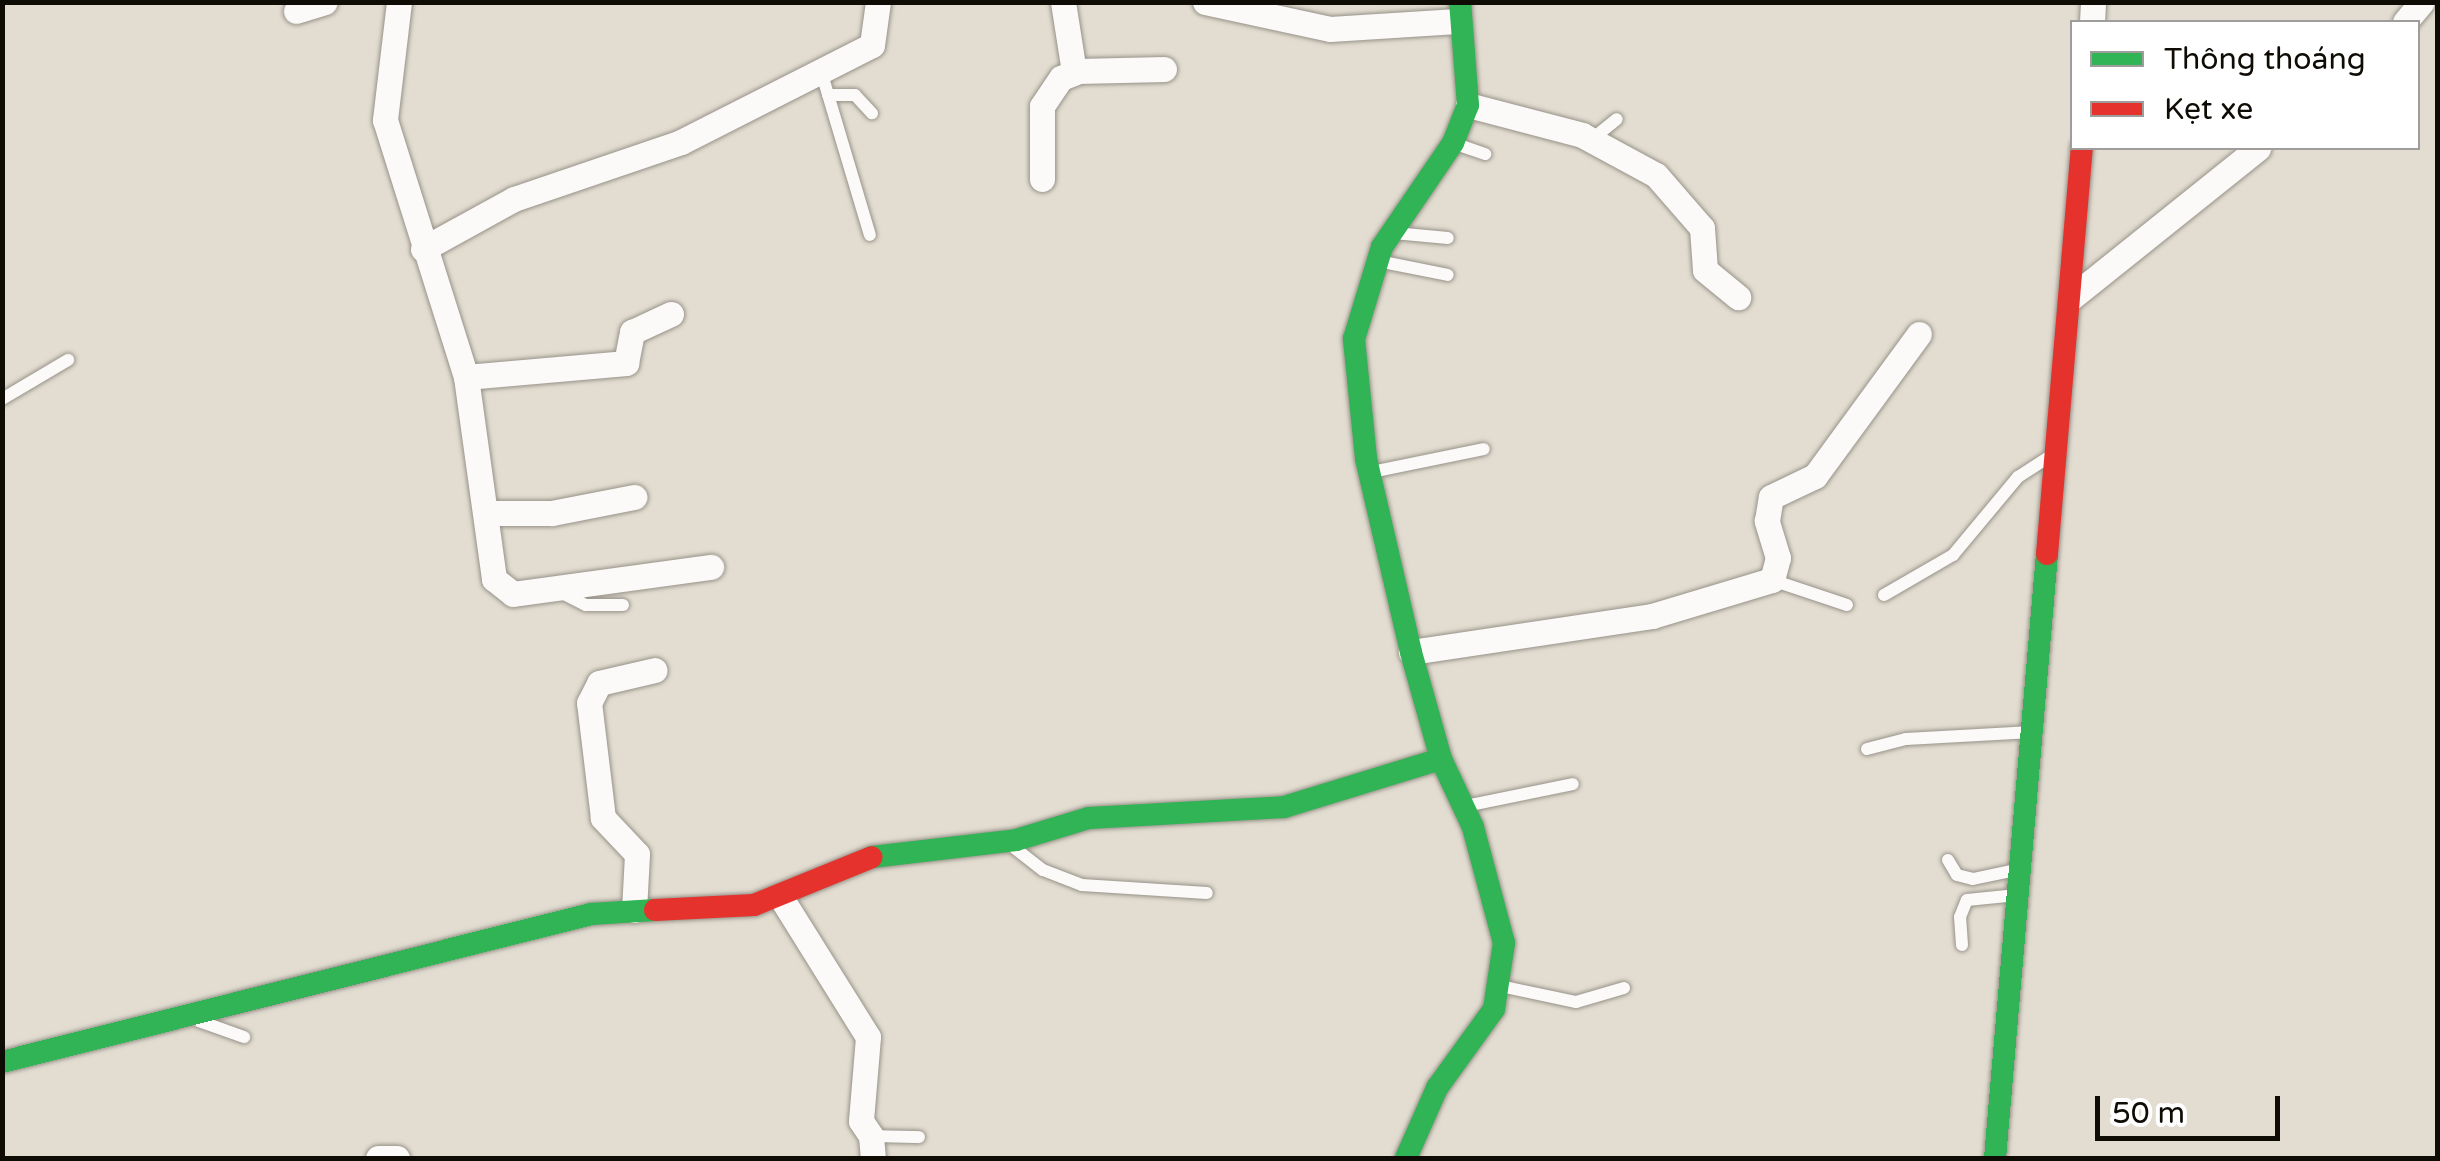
<!DOCTYPE html>
<html>
<head>
<meta charset="utf-8">
<style>
	body { margin:0 }
	#map { position:relative; width:2440px; height:1161px; overflow:hidden; background:#e3ddd1; font-family:"Varela Round",sans-serif }
	div>[style] { position:absolute }
	.roads { filter:drop-shadow(0 0 2px #979289) drop-shadow(0 0 2px #979289) }
	.lane>* { height:12px; margin:-6px; padding:0 6px; transform-origin:6px; border-radius:6px; background:#fbfaf8 }
	.street>* { height:25px; margin:-12.5px; padding:0 12.5px; transform-origin:12.5px; border-radius:12.5px; background:#fbfaf8 }
	.fast>* { height:22px; margin:-11px; padding:0 11px; transform-origin:11px; border-radius:11px; background:#30b455 }
	.jam>* { height:22px; margin:-11px; padding:0 11px; transform-origin:11px; border-radius:11px; background:#e5322d }
	span { translate:-50% -50%; white-space:nowrap; text-align:center; line-height:1.15; -webkit-text-stroke:8px #fff; paint-order:stroke }
	.frame { position:absolute; inset:0; border:5px solid #0f0b05; pointer-events:none }
	.legend { position:absolute; left:2070px; top:20px; width:350px; height:130px; box-sizing:border-box; background:#fff; border:2px solid #9f9d9b; margin:0; padding:12px 18px; list-style:none; font-size:30px; color:#0f0b05 }
	.legend li { display:flex; align-items:center; gap:20px; height:50px }
	.legend b { width:50px; border:2px solid #9f9d9b }
	.scale { position:absolute; left:2095px; top:1096px; width:185px; height:45px; box-sizing:border-box; border:5px solid #0f0b05; border-top:0; padding-left:12px; font-size:30px; line-height:35px; white-space:nowrap; color:#0f0b05; -webkit-text-stroke:8px #fff; paint-order:stroke }
</style>
</head>
<body>
<div id="map">
	<div class="roads">
		<div class="lane">
			<div style="left:821px;top:71px;width:171px;rotate:73.4deg"></div>
			<div style="left:828px;top:95px;width:27px"></div>
			<div style="left:855px;top:95px;width:25px;rotate:47deg"></div>
			<div style="left:1591px;top:140px;width:33px;rotate:-39deg"></div>
			<div style="left:1456px;top:144px;width:31px;rotate:19deg"></div>
			<div style="left:1394px;top:233px;width:54px;rotate:5.3deg"></div>
			<div style="left:1378px;top:261px;width:71px;rotate:11.3deg"></div>
			<div style="left:2px;top:399px;width:77px;rotate:-30.6deg"></div>
			<div style="left:1372px;top:472px;width:114px;rotate:-11.6deg"></div>
			<div style="left:1772px;top:580px;width:79px;rotate:18.4deg"></div>
			<div style="left:560px;top:592px;width:29px;rotate:27deg"></div>
			<div style="left:586px;top:605px;width:37px"></div>
			<div style="left:1884px;top:595px;width:80px;rotate:-30.1deg"></div>
			<div style="left:1953px;top:555px;width:102px;rotate:-50.2deg"></div>
			<div style="left:2018px;top:477px;width:40px;rotate:-32.9deg"></div>
			<div style="left:1867px;top:749px;width:40px;rotate:-14.4deg"></div>
			<div style="left:1906px;top:739px;width:126px;rotate:-3.2deg"></div>
			<div style="left:1466px;top:806px;width:109px;rotate:-11.6deg"></div>
			<div style="left:1012px;top:846px;width:39px;rotate:38deg"></div>
			<div style="left:1043px;top:870px;width:42px;rotate:21deg"></div>
			<div style="left:1082px;top:885px;width:125px;rotate:3.7deg"></div>
			<div style="left:1948px;top:860px;width:17px;rotate:59deg"></div>
			<div style="left:1957px;top:875px;width:16px;rotate:14deg"></div>
			<div style="left:1973px;top:879px;width:48px;rotate:-12deg"></div>
			<div style="left:1962px;top:945px;width:28px;rotate:-94deg"></div>
			<div style="left:1960px;top:917px;width:18px;rotate:-68deg"></div>
			<div style="left:1967px;top:900px;width:50px;rotate:-5.7deg"></div>
			<div style="left:1500px;top:986px;width:78px;rotate:11.9deg"></div>
			<div style="left:1576px;top:1002px;width:50px;rotate:-16.3deg"></div>
			<div style="left:199px;top:1021px;width:48px;rotate:19.6deg"></div>
			<div style="left:871px;top:1136px;width:48px;rotate:1.2deg"></div>
		</div>
		<div class="street">
			<div style="left:399px;top:2px;width:119px;rotate:96.8deg"></div>
			<div style="left:385px;top:120px;width:269px;rotate:72.5deg"></div>
			<div style="left:466px;top:377px;width:204px;rotate:82.1deg"></div>
			<div style="left:494px;top:579px;width:24px;rotate:38deg"></div>
			<div style="left:513px;top:594px;width:200px;rotate:-7.8deg"></div>
			<div style="left:1063px;top:2px;width:71px;rotate:81.1deg"></div>
			<div style="left:1205px;top:2px;width:128px;rotate:12.2deg"></div>
			<div style="left:1330px;top:29px;width:127px;rotate:-3.6deg"></div>
			<div style="left:296px;top:11px;width:30px;rotate:-17deg"></div>
			<div style="left:2092px;top:22px;width:20px;rotate:-87deg"></div>
			<div style="left:2405px;top:22px;width:26px;rotate:-50deg"></div>
			<div style="left:1468px;top:105px;width:118px;rotate:14.7deg"></div>
			<div style="left:1582px;top:135px;width:84px;rotate:28.4deg"></div>
			<div style="left:1656px;top:175px;width:70px;rotate:49deg"></div>
			<div style="left:1702px;top:228px;width:42px;rotate:85.9deg"></div>
			<div style="left:1705px;top:270px;width:43px;rotate:39.3deg"></div>
			<div style="left:1042px;top:179px;width:73px;rotate:-90deg"></div>
			<div style="left:1042px;top:106px;width:34px;rotate:-56deg"></div>
			<div style="left:1061px;top:78px;width:19px;rotate:-21deg"></div>
			<div style="left:1079px;top:71px;width:85px;rotate:-1.3deg"></div>
			<div style="left:423px;top:249px;width:104px;rotate:-28.8deg"></div>
			<div style="left:514px;top:199px;width:176px;rotate:-18.8deg"></div>
			<div style="left:681px;top:142px;width:214px;rotate:-26.9deg"></div>
			<div style="left:872px;top:45px;width:43px;rotate:-82.1deg"></div>
			<div style="left:2071px;top:298px;width:240px;rotate:-38.7deg"></div>
			<div style="left:466px;top:377px;width:161px;rotate:-5deg"></div>
			<div style="left:626px;top:363px;width:32px;rotate:-79deg"></div>
			<div style="left:632px;top:332px;width:43px;rotate:-24.8deg"></div>
			<div style="left:487px;top:513px;width:65px"></div>
			<div style="left:552px;top:513px;width:84px;rotate:-11deg"></div>
			<div style="left:1411px;top:652px;width:244px;rotate:-8.5deg"></div>
			<div style="left:1652px;top:616px;width:125px;rotate:-16.7deg"></div>
			<div style="left:1772px;top:580px;width:23px;rotate:-75deg"></div>
			<div style="left:1778px;top:558px;width:39px;rotate:-107deg"></div>
			<div style="left:1767px;top:521px;width:24px;rotate:-81deg"></div>
			<div style="left:1771px;top:497px;width:49px;rotate:-25.5deg"></div>
			<div style="left:1815px;top:476px;width:176px;rotate:-53.8deg"></div>
			<div style="left:780px;top:896px;width:166px;rotate:58deg"></div>
			<div style="left:868px;top:1037px;width:84px;rotate:94.8deg"></div>
			<div style="left:861px;top:1121px;width:18px;rotate:56deg"></div>
			<div style="left:871px;top:1136px;width:22px;rotate:85deg"></div>
			<div style="left:634px;top:910px;width:56px;rotate:-86.9deg"></div>
			<div style="left:637px;top:854px;width:50px;rotate:-133.4deg"></div>
			<div style="left:603px;top:818px;width:116px;rotate:-96.9deg"></div>
			<div style="left:589px;top:703px;width:22px;rotate:-63deg"></div>
			<div style="left:599px;top:683px;width:57px;rotate:-13.1deg"></div>
			<div style="left:378px;top:1158px;width:19px"></div>
		</div>
		<div class="fast">
			<div style="left:872px;top:857px;width:145px;rotate:-6.7deg"></div>
			<div style="left:1016px;top:840px;width:76px;rotate:-16.8deg"></div>
			<div style="left:1089px;top:818px;width:195px;rotate:-3.2deg"></div>
			<div style="left:1284px;top:807px;width:164px;rotate:-17deg"></div>
			<div style="left:2px;top:1062px;width:607px;rotate:-14.1deg"></div>
			<div style="left:591px;top:914px;width:64px;rotate:-3.6deg"></div>
			<div style="left:1406px;top:1158px;width:77px;rotate:-66.1deg"></div>
			<div style="left:1437px;top:1088px;width:97px;rotate:-54.2deg"></div>
			<div style="left:1494px;top:1009px;width:67px;rotate:-81.4deg"></div>
			<div style="left:1504px;top:943px;width:120px;rotate:-105deg"></div>
			<div style="left:1473px;top:827px;width:75px;rotate:-115.2deg"></div>
			<div style="left:1441px;top:759px;width:111px;rotate:-105.7deg"></div>
			<div style="left:1411px;top:652px;width:199px;rotate:-103.1deg"></div>
			<div style="left:1366px;top:458px;width:120px;rotate:-95.8deg"></div>
			<div style="left:1354px;top:339px;width:96px;rotate:-73.1deg"></div>
			<div style="left:1382px;top:247px;width:126px;rotate:-55.7deg"></div>
			<div style="left:1453px;top:143px;width:41px;rotate:-68.5deg"></div>
			<div style="left:1468px;top:105px;width:103px;rotate:-94.4deg"></div>
			<div style="left:1995px;top:1158px;width:606px;rotate:-85.08deg"></div>
		</div>
		<div class="jam">
			<div style="left:2047px;top:554px;width:408px;rotate:-85.1deg"></div>
			<div style="left:655px;top:910px;width:99px;rotate:-2.9deg"></div>
			<div style="left:754px;top:905px;width:127px;rotate:-22.1deg"></div>
		</div>
	</div>
	<div class="frame"></div>
	<ul class="legend">
	<li><b style="height:12px;background:#30b455"></b>Thông thoáng</li>
	<li><b style="height:12px;background:#e5322d"></b>Kẹt xe</li>
	</ul>
	<div class="scale">50 m</div>
</div>
</body>
</html>
